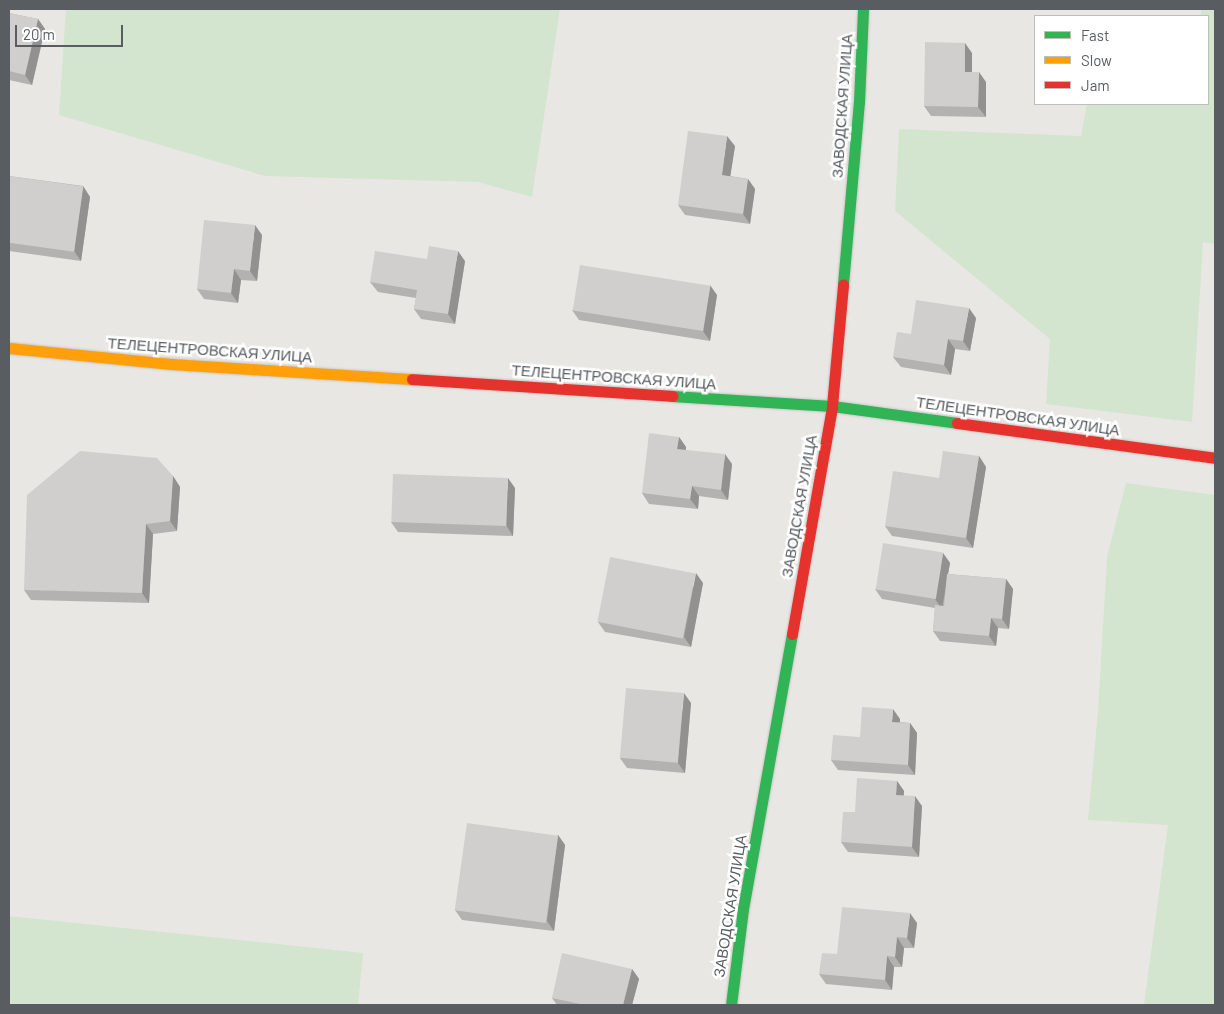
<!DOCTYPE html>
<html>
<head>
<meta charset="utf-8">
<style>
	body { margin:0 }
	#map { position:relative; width:1224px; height:1014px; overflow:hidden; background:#e9e7e3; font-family:Barlow,sans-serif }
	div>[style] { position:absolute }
	.green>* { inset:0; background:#d3e5ce }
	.roads { filter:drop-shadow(0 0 1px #c5c5c5) drop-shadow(0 0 1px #c5c5c5) }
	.fast>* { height:11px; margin:-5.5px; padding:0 5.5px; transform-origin:5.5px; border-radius:5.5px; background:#30b455 }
	.slow>* { height:11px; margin:-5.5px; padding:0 5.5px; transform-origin:5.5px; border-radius:5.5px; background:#ff9f0a }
	.jam>* { height:11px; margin:-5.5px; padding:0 5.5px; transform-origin:5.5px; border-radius:5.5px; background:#e5322d }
	.wall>* { inset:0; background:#b3b2b0 }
	.shaded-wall>* { inset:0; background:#929190 }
	.building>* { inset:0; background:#d0cfcd; transform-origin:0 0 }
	span { translate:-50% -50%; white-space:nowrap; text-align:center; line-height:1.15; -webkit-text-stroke:5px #fff; paint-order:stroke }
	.street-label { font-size:15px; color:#595d61 }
	.frame { position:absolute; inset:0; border:10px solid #595d61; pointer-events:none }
	.legend { position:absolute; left:1034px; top:15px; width:175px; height:90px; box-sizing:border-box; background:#fff; border:1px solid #bdbec0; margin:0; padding:6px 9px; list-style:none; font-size:15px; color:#595d61 }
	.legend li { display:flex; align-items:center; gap:10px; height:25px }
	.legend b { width:25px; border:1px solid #bdbec0 }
	.scale { position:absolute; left:15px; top:25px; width:108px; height:22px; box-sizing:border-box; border:2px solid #595d61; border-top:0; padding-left:6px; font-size:15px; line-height:18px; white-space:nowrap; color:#595d61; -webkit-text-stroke:4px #fff; paint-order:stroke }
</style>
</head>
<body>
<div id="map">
	<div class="green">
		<div style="clip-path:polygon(66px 9px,560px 9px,532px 197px,478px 182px,265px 176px,59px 115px)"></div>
		<div style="clip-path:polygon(1201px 9px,1215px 9px,1215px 244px,1203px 242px,1192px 422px,1046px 404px,1050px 339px,895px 211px,899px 129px,1081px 136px,1087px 104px,1208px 104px,1208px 16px,1201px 16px)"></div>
		<div style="clip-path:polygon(1126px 483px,1215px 495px,1215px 1005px,1144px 1005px,1168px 825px,1088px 820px,1098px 711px,1107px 557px)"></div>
		<div style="clip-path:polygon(9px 916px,363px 953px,358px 1005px,9px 1005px)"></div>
	</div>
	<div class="roads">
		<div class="fast">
			<div style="left:843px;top:284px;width:183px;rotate:-85deg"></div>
			<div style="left:859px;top:102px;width:93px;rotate:-87.5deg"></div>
			<div style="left:672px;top:396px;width:160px;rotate:3.6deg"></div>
			<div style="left:832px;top:406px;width:126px;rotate:7.7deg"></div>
			<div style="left:731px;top:1005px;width:97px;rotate:-82.9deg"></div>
			<div style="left:743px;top:909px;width:279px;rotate:-79.9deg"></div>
		</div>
		<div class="slow">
			<div style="left:9px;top:348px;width:163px;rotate:5.6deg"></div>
			<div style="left:171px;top:364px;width:241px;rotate:3.6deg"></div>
		</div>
		<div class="jam">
			<div style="left:412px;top:379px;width:261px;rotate:3.7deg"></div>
			<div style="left:957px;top:423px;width:260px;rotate:7.7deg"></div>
			<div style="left:792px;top:634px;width:231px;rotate:-80deg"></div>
			<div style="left:832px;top:406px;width:122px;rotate:-84.8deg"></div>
		</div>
	</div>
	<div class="wall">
		<div style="clip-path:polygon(9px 13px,38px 19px,45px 29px,32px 85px,9px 80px)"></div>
		<div style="clip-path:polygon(972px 53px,972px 72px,986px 82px,986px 117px,931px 116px,924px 106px)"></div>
		<div style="clip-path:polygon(735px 146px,730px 176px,748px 179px,755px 189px,750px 224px,685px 215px,678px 205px)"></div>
		<div style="clip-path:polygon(9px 176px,83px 186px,90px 197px,81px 261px,9px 251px)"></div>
		<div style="clip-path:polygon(262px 235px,257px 281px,241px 280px,238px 303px,204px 299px,197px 289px)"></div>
		<div style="clip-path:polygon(427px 259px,465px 261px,455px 324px,421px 319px,414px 309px,416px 298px,378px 292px,370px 282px)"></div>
		<div style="clip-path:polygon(717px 295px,710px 341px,579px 320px,572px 310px)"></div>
		<div style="clip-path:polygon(976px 318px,970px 351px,955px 349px,951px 375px,901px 367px,893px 357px)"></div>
		<div style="clip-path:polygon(679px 437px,686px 447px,686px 450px,732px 464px,728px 500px,699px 496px,698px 509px,649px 504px,642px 493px)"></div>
		<div style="clip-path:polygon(979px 456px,986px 467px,973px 548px,892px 536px,885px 526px,939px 478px)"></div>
		<div style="clip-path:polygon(173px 476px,180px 487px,177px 531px,153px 534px,149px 603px,31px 600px,24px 590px)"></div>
		<div style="clip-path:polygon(515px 488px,513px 536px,398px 532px,391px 522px)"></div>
		<div style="clip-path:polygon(943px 553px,950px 563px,948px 574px,1006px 579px,1013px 589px,1009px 629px,998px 628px,996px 646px,940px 641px,933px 631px,935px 608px,882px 599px,875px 589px)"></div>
		<div style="clip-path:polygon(703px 583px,691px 647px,605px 632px,598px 622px)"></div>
		<div style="clip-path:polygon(691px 703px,685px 773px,627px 768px,620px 758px)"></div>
		<div style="clip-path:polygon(900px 719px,900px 722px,910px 723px,917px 733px,915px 775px,838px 770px,831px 760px,860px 737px)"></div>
		<div style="clip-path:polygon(897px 781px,904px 791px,904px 796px,922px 806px,919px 857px,848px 852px,841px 842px,855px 812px)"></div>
		<div style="clip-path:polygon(558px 835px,565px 845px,554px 931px,462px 920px,455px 910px)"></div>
		<div style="clip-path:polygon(917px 923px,914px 948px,904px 948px,902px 967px,894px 967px,892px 990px,826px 984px,819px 974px,837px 954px)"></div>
		<div style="clip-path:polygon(632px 969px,639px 979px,632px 1005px,557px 1005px,552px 998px)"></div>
	</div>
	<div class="shaded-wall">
		<div style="clip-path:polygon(38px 19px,45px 29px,32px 85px,25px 75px)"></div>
		<div style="clip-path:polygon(965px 43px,972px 53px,972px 82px,965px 72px)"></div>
		<div style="clip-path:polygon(979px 72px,986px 82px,986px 117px,978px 107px)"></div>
		<div style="clip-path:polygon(727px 136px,735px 146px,729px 185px,722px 175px)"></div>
		<div style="clip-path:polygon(748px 179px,755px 189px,750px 224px,743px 214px)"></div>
		<div style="clip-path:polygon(83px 186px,90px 197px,81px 261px,74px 251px)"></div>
		<div style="clip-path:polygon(255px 225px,262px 235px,257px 281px,250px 271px)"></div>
		<div style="clip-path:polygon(458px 251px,465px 261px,455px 324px,448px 314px)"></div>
		<div style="clip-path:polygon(234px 269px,241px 280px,238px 303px,231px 293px)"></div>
		<div style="clip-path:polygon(710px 285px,717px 295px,710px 341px,703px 331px)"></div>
		<div style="clip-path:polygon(969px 308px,976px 318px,970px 351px,963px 341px)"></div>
		<div style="clip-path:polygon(948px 339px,955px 349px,951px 375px,944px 365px)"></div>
		<div style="clip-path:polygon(679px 437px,686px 447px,685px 459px,677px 449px)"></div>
		<div style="clip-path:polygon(725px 454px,732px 464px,728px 500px,721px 490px)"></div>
		<div style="clip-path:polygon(979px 456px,986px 467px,973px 548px,966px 538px)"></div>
		<div style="clip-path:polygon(173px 476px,180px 487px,177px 531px,170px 521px)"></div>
		<div style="clip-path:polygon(508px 478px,515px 488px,513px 536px,506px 525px)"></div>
		<div style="clip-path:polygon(692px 486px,699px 496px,698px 509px,690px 499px)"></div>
		<div style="clip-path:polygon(146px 524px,153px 534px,149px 603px,142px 593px)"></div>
		<div style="clip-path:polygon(943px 553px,950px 563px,942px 609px,935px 599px)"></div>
		<div style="clip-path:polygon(696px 573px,703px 583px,691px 647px,684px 637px)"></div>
		<div style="clip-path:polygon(1006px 579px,1013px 589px,1009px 629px,1002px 619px)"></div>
		<div style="clip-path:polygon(991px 618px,998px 628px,996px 646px,989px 636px)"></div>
		<div style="clip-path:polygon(684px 693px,691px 703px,685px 773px,678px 763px)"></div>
		<div style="clip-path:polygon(893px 709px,900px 719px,899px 732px,892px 722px)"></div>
		<div style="clip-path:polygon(910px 723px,917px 733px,915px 775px,908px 765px)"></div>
		<div style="clip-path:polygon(897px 781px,904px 791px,903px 805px,896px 795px)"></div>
		<div style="clip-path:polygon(915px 796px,922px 806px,919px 857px,912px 847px)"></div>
		<div style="clip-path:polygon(558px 835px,565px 845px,554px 931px,547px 921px)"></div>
		<div style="clip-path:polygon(910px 913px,917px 923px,914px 948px,907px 938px)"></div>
		<div style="clip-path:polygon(897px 937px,904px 948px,902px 967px,895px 957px)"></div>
		<div style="clip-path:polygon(887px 956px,894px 967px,892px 990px,885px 980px)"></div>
		<div style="clip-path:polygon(632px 969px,639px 979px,632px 1005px,623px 1005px)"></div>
	</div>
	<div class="building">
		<div style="clip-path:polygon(9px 13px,38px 19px,25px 75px,9px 71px)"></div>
		<div style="clip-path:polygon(925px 42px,965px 43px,965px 72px,979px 72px,978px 107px,924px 106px)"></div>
		<div style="clip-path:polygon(688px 131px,727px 136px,722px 175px,748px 179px,743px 214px,678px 205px)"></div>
		<div style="left:9px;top:176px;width:75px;height:66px;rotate:8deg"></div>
		<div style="clip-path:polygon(204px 220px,255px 225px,250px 271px,234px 269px,231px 293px,197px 289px)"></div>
		<div style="clip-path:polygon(429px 246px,458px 251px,448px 314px,414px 309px,417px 290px,370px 282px,375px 251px,427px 259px)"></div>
		<div style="left:580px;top:265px;width:132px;height:46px;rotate:9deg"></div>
		<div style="clip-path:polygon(916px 300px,969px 308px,963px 341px,948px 339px,944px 365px,893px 357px,897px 332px,911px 334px)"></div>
		<div style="clip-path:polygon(649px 433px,679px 437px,677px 449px,725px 454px,721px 490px,692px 486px,690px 499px,642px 493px)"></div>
		<div style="clip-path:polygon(80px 451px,157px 458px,173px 476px,170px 521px,146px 524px,142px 593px,24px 590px,27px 495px)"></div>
		<div style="clip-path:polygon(943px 451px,979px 456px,966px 538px,885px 526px,893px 471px,939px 478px)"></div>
		<div style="left:393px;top:474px;width:115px;height:48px;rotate:2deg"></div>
		<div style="left:883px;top:543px;width:61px;height:47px;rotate:9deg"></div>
		<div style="left:610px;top:557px;width:87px;height:66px;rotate:11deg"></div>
		<div style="clip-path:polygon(947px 574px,1006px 579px,1002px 619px,991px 618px,989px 636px,933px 631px,935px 605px,944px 606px)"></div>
		<div style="left:626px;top:688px;width:58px;height:70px;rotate:5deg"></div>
		<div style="clip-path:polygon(862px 707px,893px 709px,892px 722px,910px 723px,908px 765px,831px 760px,833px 735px,860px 737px)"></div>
		<div style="clip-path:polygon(857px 778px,897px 781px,896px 795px,915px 796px,912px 847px,841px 842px,843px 812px,855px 812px)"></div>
		<div style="left:467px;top:823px;width:92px;height:88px;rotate:8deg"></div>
		<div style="clip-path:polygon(842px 907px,910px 913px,907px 938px,897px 937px,895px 957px,887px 956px,885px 980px,819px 974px,822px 953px,837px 954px)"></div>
		<div style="clip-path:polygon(562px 953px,632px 969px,623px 1005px,585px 1005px,552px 998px)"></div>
	</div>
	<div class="street-label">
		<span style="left:842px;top:106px;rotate:-86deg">ЗАВОДСКАЯ УЛИЦА</span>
		<span style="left:210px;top:350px;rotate:4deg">ТЕЛЕЦЕНТРОВСКАЯ УЛИЦА</span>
		<span style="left:614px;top:377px;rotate:4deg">ТЕЛЕЦЕНТРОВСКАЯ УЛИЦА</span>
		<span style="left:1018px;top:416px;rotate:8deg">ТЕЛЕЦЕНТРОВСКАЯ УЛИЦА</span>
		<span style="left:799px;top:506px;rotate:-80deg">ЗАВОДСКАЯ УЛИЦА</span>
		<span style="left:730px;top:906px;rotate:-81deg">ЗАВОДСКАЯ УЛИЦА</span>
	</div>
	<div class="frame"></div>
	<ul class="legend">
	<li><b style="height:6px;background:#30b455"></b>Fast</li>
	<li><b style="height:6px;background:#ff9f0a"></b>Slow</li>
	<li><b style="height:6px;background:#e5322d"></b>Jam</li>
	</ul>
	<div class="scale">20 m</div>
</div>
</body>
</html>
